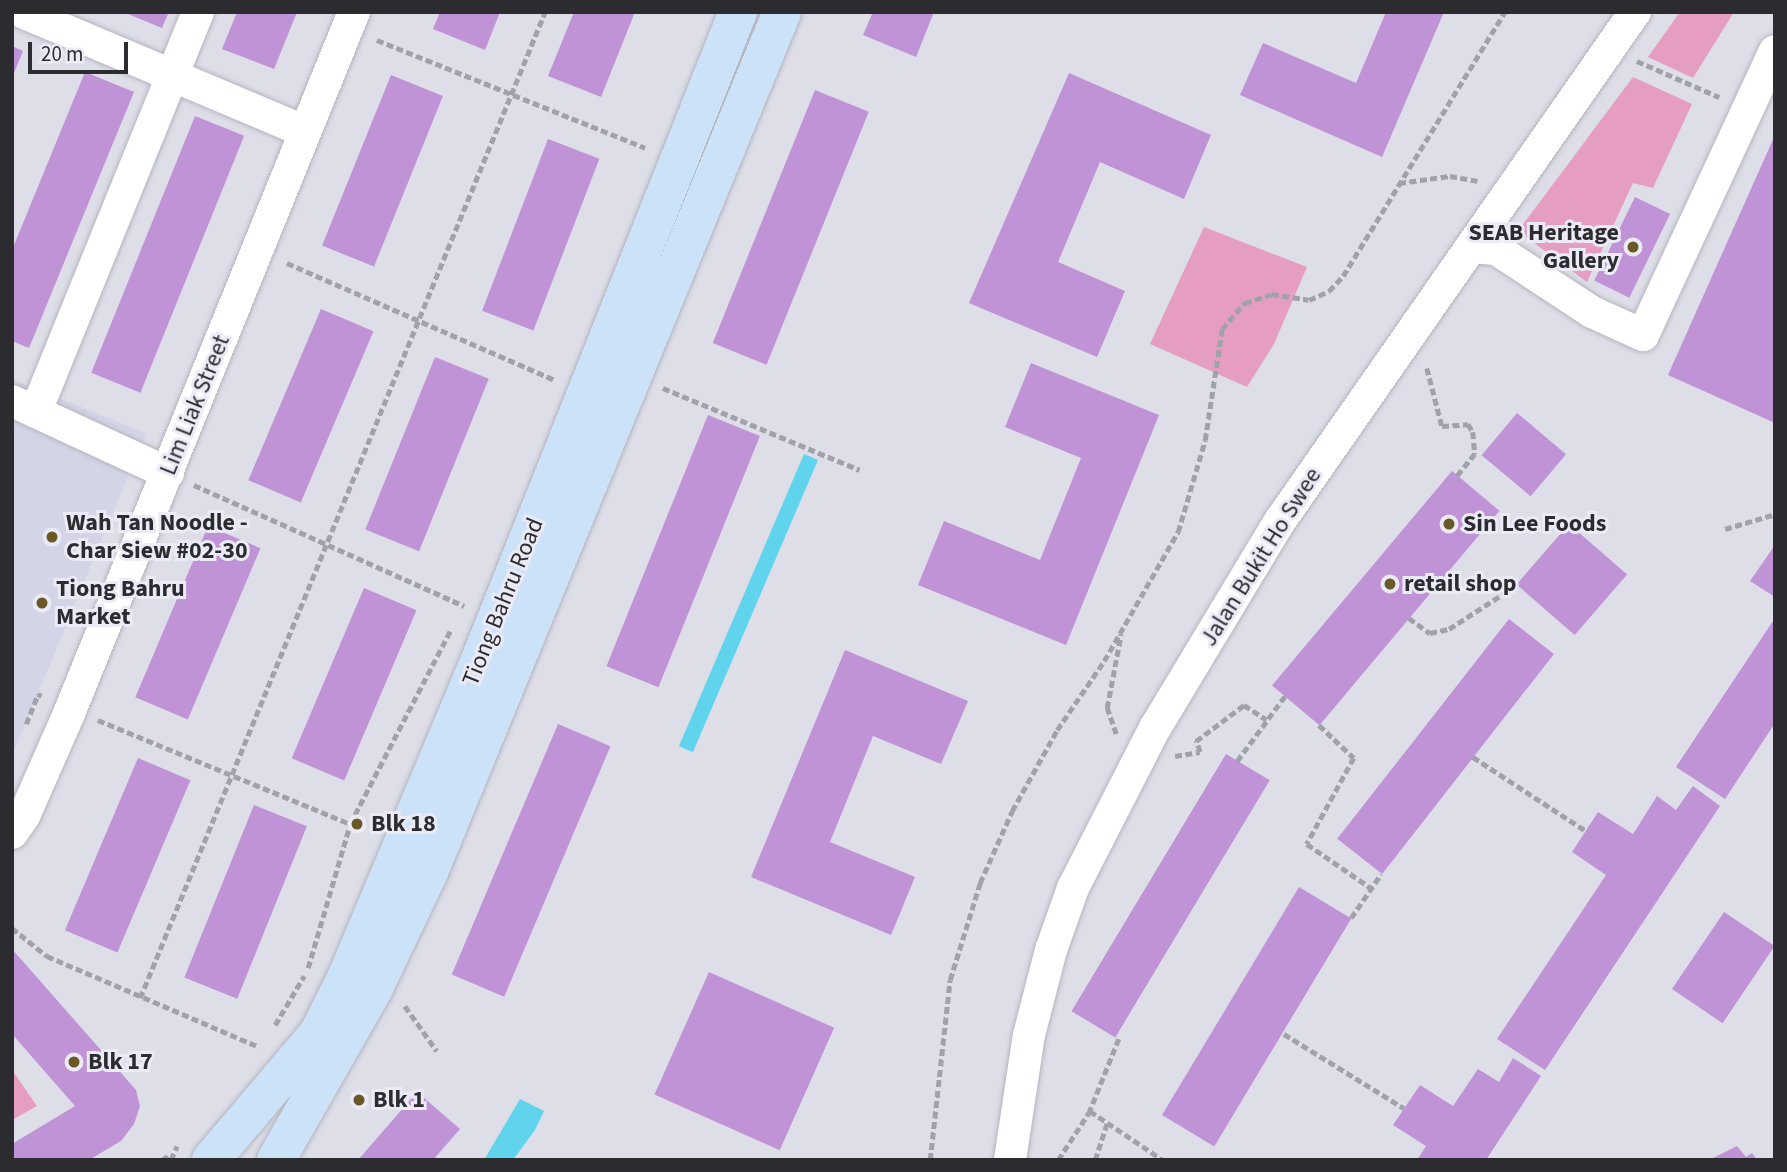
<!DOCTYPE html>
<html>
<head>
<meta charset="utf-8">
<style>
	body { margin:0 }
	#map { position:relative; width:1787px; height:1172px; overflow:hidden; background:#dddee8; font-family:"Source Sans 3",sans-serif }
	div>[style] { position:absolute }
	.built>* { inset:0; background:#d3d5e7 }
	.green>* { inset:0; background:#e59ec2 }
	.water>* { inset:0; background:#60d4ed }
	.building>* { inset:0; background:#c092d6; transform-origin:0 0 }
	.path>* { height:4.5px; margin-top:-2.25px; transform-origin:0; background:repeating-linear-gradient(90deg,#a0a1a9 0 7px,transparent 0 10.5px) }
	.roads { filter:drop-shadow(0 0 2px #b4b5bf) drop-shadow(0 0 2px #b4b5bf) }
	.minor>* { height:32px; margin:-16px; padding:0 16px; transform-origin:16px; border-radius:16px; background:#fff }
	.major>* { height:38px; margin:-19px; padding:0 19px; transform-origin:19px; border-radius:19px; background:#cbe2f8 }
	.dots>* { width:19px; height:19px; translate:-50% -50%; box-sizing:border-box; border:4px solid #eaebf6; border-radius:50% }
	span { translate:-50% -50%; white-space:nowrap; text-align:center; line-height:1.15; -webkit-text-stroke:6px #eaebf6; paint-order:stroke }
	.poi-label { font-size:24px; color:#2c2c30; font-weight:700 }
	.right { translate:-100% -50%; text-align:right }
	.left { translate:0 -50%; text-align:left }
	.street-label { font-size:24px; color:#2c2c30 }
	.frame { position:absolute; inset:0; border:14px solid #2c2c30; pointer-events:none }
	.scale { position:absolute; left:28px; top:42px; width:100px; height:32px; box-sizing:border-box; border:4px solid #2c2c30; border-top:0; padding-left:9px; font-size:21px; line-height:24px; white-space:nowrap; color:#2c2c30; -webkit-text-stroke:5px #eaebf6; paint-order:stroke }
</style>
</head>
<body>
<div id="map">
	<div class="built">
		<div style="clip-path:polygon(12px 379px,146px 433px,12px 756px)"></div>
	</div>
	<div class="green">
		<div style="clip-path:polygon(1680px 12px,1734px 12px,1693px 78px,1648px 57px)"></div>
		<div style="clip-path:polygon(1633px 77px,1692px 104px,1653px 188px,1633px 183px,1587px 282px,1518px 231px)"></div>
		<div style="clip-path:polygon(1204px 227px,1307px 267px,1274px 344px,1247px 387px,1150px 344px)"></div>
		<div style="clip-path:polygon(12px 1070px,37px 1106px,12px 1120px)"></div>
	</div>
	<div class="water">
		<div style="clip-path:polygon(804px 454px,818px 460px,693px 752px,685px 749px,679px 746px)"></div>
		<div style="clip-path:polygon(520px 1099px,544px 1111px,535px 1130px,513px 1160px,484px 1160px)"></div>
	</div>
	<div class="building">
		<div style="clip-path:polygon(123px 12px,169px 12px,162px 28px)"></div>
		<div style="clip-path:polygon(237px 12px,297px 12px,274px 69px,222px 49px)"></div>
		<div style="clip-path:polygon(440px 12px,500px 12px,485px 50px,433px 29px)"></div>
		<div style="clip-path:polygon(574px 12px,635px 12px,601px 97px,548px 76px)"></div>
		<div style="clip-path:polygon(873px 12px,934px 12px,916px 57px,863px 35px)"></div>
		<div style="clip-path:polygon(1386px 12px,1444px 12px,1382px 157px,1240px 95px,1263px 43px,1356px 83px)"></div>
		<div style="clip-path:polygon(12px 46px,23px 51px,12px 78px)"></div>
		<div style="clip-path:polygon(85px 72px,134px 92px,29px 348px,12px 341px,12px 250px)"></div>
		<div style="clip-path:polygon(1069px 73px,1211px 135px,1184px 199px,1100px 162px,1058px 262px,1125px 291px,1097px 357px,969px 303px)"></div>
		<div style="left:391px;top:75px;width:56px;height:184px;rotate:22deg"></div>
		<div style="left:815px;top:90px;width:58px;height:273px;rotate:22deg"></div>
		<div style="left:195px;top:116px;width:53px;height:277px;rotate:22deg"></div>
		<div style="clip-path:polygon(1775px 135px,1775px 423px,1668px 375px)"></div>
		<div style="left:548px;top:139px;width:55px;height:184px;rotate:21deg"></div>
		<div style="left:1635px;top:197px;width:39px;height:93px;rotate:26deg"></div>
		<div style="left:321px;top:309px;width:57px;height:186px;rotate:23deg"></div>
		<div style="left:435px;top:357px;width:58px;height:186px;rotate:22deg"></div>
		<div style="clip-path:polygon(1031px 363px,1159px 415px,1066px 645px,918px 585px,944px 521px,1040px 560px,1081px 458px,1005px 427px)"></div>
		<div style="left:1517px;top:413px;width:64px;height:55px;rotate:40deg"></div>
		<div style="left:708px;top:415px;width:56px;height:271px;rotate:22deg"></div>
		<div style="left:1452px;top:471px;width:62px;height:280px;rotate:40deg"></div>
		<div style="left:1569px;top:524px;width:77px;height:80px;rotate:41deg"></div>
		<div style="left:208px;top:526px;width:57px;height:186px;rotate:23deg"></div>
		<div style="clip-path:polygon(1775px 545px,1775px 597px,1750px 581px)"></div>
		<div style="left:364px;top:588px;width:57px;height:185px;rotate:23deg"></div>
		<div style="clip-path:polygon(1775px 618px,1775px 723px,1725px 799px,1676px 767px)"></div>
		<div style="left:1509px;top:619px;width:57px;height:279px;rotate:38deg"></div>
		<div style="clip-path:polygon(845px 650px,968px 701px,941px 764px,873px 736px,830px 842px,915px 877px,891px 935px,751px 877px)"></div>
		<div style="left:558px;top:724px;width:57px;height:272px;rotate:23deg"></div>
		<div style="left:1226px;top:754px;width:51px;height:300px;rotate:31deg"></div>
		<div style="left:138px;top:758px;width:57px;height:187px;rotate:23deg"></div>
		<div style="clip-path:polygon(1693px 786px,1720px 806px,1545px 1070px,1497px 1039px,1606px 875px,1572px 852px,1598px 812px,1633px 834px,1657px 796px,1676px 810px)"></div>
		<div style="left:254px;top:805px;width:57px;height:186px;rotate:22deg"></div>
		<div style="left:1299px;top:887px;width:61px;height:266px;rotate:31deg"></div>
		<div style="left:1724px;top:912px;width:61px;height:93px;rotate:34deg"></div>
		<div style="clip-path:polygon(12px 949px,136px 1090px,140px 1106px,134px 1124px,121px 1141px,89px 1160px,12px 1160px,12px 1144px,75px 1106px,12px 1034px)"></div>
		<div style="left:709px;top:972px;width:137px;height:134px;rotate:24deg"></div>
		<div style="clip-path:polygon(1513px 1058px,1541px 1076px,1486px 1160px,1417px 1160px,1426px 1146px,1393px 1125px,1420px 1085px,1453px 1106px,1478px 1069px,1499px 1082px)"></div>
		<div style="clip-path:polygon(417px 1092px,460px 1129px,433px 1160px,358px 1160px)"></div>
		<div style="clip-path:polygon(1737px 1146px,1746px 1157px,1752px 1153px,1757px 1160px,1709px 1160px)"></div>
	</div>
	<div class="path">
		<div style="left:377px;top:40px;width:289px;rotate:21.9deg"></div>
		<div style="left:1637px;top:61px;width:90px;rotate:23.7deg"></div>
		<div style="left:1399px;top:183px;width:51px;rotate:-7.8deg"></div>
		<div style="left:1450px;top:176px;width:28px;rotate:10deg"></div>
		<div style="left:287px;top:263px;width:292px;rotate:23.6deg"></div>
		<div style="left:1427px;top:368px;width:60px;rotate:75.5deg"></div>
		<div style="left:1442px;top:426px;width:26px;rotate:-4deg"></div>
		<div style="left:1468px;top:424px;width:9px;rotate:58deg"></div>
		<div style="left:1473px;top:432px;width:22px;rotate:85deg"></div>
		<div style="left:1475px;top:454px;width:28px;rotate:129deg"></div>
		<div style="left:663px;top:388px;width:213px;rotate:22.6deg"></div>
		<div style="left:194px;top:485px;width:296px;rotate:24.1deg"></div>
		<div style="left:1725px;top:529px;width:52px;rotate:-16.7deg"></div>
		<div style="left:1409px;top:618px;width:26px;rotate:36deg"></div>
		<div style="left:1430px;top:633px;width:19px;rotate:-12deg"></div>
		<div style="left:1449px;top:629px;width:64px;rotate:-32.9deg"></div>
		<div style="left:98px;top:720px;width:273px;rotate:22.4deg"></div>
		<div style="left:26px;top:724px;width:32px;rotate:-68deg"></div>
		<div style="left:38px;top:694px;width:4px;rotate:27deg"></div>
		<div style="left:1319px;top:725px;width:48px;rotate:43.3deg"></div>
		<div style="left:1354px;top:758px;width:98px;rotate:118.7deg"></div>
		<div style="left:1307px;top:844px;width:78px;rotate:34.5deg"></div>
		<div style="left:1116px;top:734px;width:28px;rotate:-109deg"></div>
		<div style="left:1107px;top:708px;width:75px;rotate:-79.3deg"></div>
		<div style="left:1175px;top:756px;width:25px;rotate:-9deg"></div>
		<div style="left:1200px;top:752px;width:12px;rotate:-110deg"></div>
		<div style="left:1196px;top:741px;width:60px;rotate:-36.9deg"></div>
		<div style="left:1244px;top:705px;width:27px;rotate:33deg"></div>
		<div style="left:1473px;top:757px;width:135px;rotate:33.2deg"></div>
		<div style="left:1237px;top:761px;width:81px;rotate:-53.6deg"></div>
		<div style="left:1351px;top:918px;width:53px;rotate:-55.7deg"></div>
		<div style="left:12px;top:928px;width:45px;rotate:38.7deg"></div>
		<div style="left:47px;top:956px;width:231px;rotate:23.2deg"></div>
		<div style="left:308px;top:968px;width:150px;rotate:-73.7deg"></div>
		<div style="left:350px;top:824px;width:220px;rotate:-62.6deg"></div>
		<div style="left:140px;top:998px;width:1066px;rotate:-67.67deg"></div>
		<div style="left:405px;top:1006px;width:55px;rotate:54.6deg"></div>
		<div style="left:275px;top:1025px;width:57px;rotate:-59.4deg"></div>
		<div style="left:1284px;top:1034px;width:141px;rotate:31.7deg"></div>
		<div style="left:1119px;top:1039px;width:78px;rotate:111.9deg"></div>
		<div style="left:1090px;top:1111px;width:88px;rotate:33.9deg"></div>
		<div style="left:162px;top:1160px;width:10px;rotate:-37deg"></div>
		<div style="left:171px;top:1160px;width:15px;rotate:-67deg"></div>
		<div style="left:930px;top:1160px;width:181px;rotate:-83.7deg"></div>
		<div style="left:950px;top:980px;width:102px;rotate:-72.8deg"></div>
		<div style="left:980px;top:883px;width:79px;rotate:-66deg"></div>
		<div style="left:1012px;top:811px;width:93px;rotate:-60.9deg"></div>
		<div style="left:1057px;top:730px;width:83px;rotate:-55.7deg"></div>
		<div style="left:1104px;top:661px;width:149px;rotate:-60.2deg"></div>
		<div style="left:1178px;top:532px;width:96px;rotate:-73.6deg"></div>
		<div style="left:1205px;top:440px;width:112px;rotate:-81.3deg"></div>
		<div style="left:1222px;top:329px;width:35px;rotate:-49deg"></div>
		<div style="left:1245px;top:303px;width:28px;rotate:-18deg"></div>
		<div style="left:1272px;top:294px;width:37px;rotate:9deg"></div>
		<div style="left:1309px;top:300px;width:22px;rotate:-24deg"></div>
		<div style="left:1329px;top:291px;width:21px;rotate:-47deg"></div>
		<div style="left:1343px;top:276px;width:310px;rotate:-58.5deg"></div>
		<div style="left:1058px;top:1160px;width:59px;rotate:-56.9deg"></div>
		<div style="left:1095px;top:1160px;width:39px;rotate:-72deg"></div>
	</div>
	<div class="roads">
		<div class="minor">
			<div style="left:22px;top:12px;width:306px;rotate:22.9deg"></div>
			<div style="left:1471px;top:247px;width:25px;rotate:5deg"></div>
			<div style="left:1496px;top:249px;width:115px;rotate:33.3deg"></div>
			<div style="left:1592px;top:312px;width:56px;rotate:24.3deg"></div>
			<div style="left:1643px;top:335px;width:313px;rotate:-65.1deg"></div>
			<div style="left:12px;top:401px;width:172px;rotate:24.8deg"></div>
			<div style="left:36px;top:411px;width:431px;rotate:-67.9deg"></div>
			<div style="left:12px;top:833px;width:21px;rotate:-55deg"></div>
			<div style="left:24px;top:816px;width:115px;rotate:-66.3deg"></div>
			<div style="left:70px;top:711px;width:754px;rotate:-67.89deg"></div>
			<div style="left:1010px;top:1160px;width:126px;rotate:-81.4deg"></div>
			<div style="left:1029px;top:1035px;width:88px;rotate:-75.5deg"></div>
			<div style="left:1051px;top:950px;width:66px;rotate:-70.5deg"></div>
			<div style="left:1073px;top:888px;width:180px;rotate:-62.9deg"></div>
			<div style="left:1155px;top:728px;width:242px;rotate:-58.9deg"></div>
			<div style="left:1280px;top:521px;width:621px;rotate:-55.11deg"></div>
		</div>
		<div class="major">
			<div style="left:211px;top:1160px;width:165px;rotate:-49.7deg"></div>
			<div style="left:318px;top:1034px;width:65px;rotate:-63.4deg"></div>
			<div style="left:347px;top:976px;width:337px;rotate:-67.2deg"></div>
			<div style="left:478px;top:665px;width:703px;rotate:-68.29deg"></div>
			<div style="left:276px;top:1160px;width:198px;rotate:-60.3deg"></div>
			<div style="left:374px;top:988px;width:128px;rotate:-64.6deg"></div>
			<div style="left:429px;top:872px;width:930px;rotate:-67.68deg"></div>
		</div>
	</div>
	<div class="dots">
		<div style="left:1633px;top:247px;background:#6a5826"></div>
		<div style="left:1449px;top:524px;background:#6a5826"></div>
		<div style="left:52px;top:537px;background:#6a5826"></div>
		<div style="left:1390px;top:584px;background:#6a5826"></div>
		<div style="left:42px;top:603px;background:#6a5826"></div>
		<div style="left:357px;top:824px;background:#6a5826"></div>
		<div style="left:74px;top:1062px;background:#6a5826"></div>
		<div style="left:359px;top:1100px;background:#6a5826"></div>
	</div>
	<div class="poi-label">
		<span class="right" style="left:1619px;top:247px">SEAB Heritage<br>Gallery</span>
		<span class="left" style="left:66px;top:537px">Wah Tan Noodle -<br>Char Siew #02-30</span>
		<span class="left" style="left:1463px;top:524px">Sin Lee Foods</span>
		<span class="left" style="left:1404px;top:584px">retail shop</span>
		<span class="left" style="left:56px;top:603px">Tiong Bahru<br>Market</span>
		<span class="left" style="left:371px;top:824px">Blk 18</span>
		<span class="left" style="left:88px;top:1062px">Blk 17</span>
		<span class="left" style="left:373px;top:1100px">Blk 1</span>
	</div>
	<div class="street-label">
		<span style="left:195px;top:405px;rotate:-68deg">Lim Liak Street</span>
		<span style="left:1261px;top:557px;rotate:-58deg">Jalan Bukit Ho Swee</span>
		<span style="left:503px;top:602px;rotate:-68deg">Tiong Bahru Road</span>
	</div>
	<div class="frame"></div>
	<div class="scale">20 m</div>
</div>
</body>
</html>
